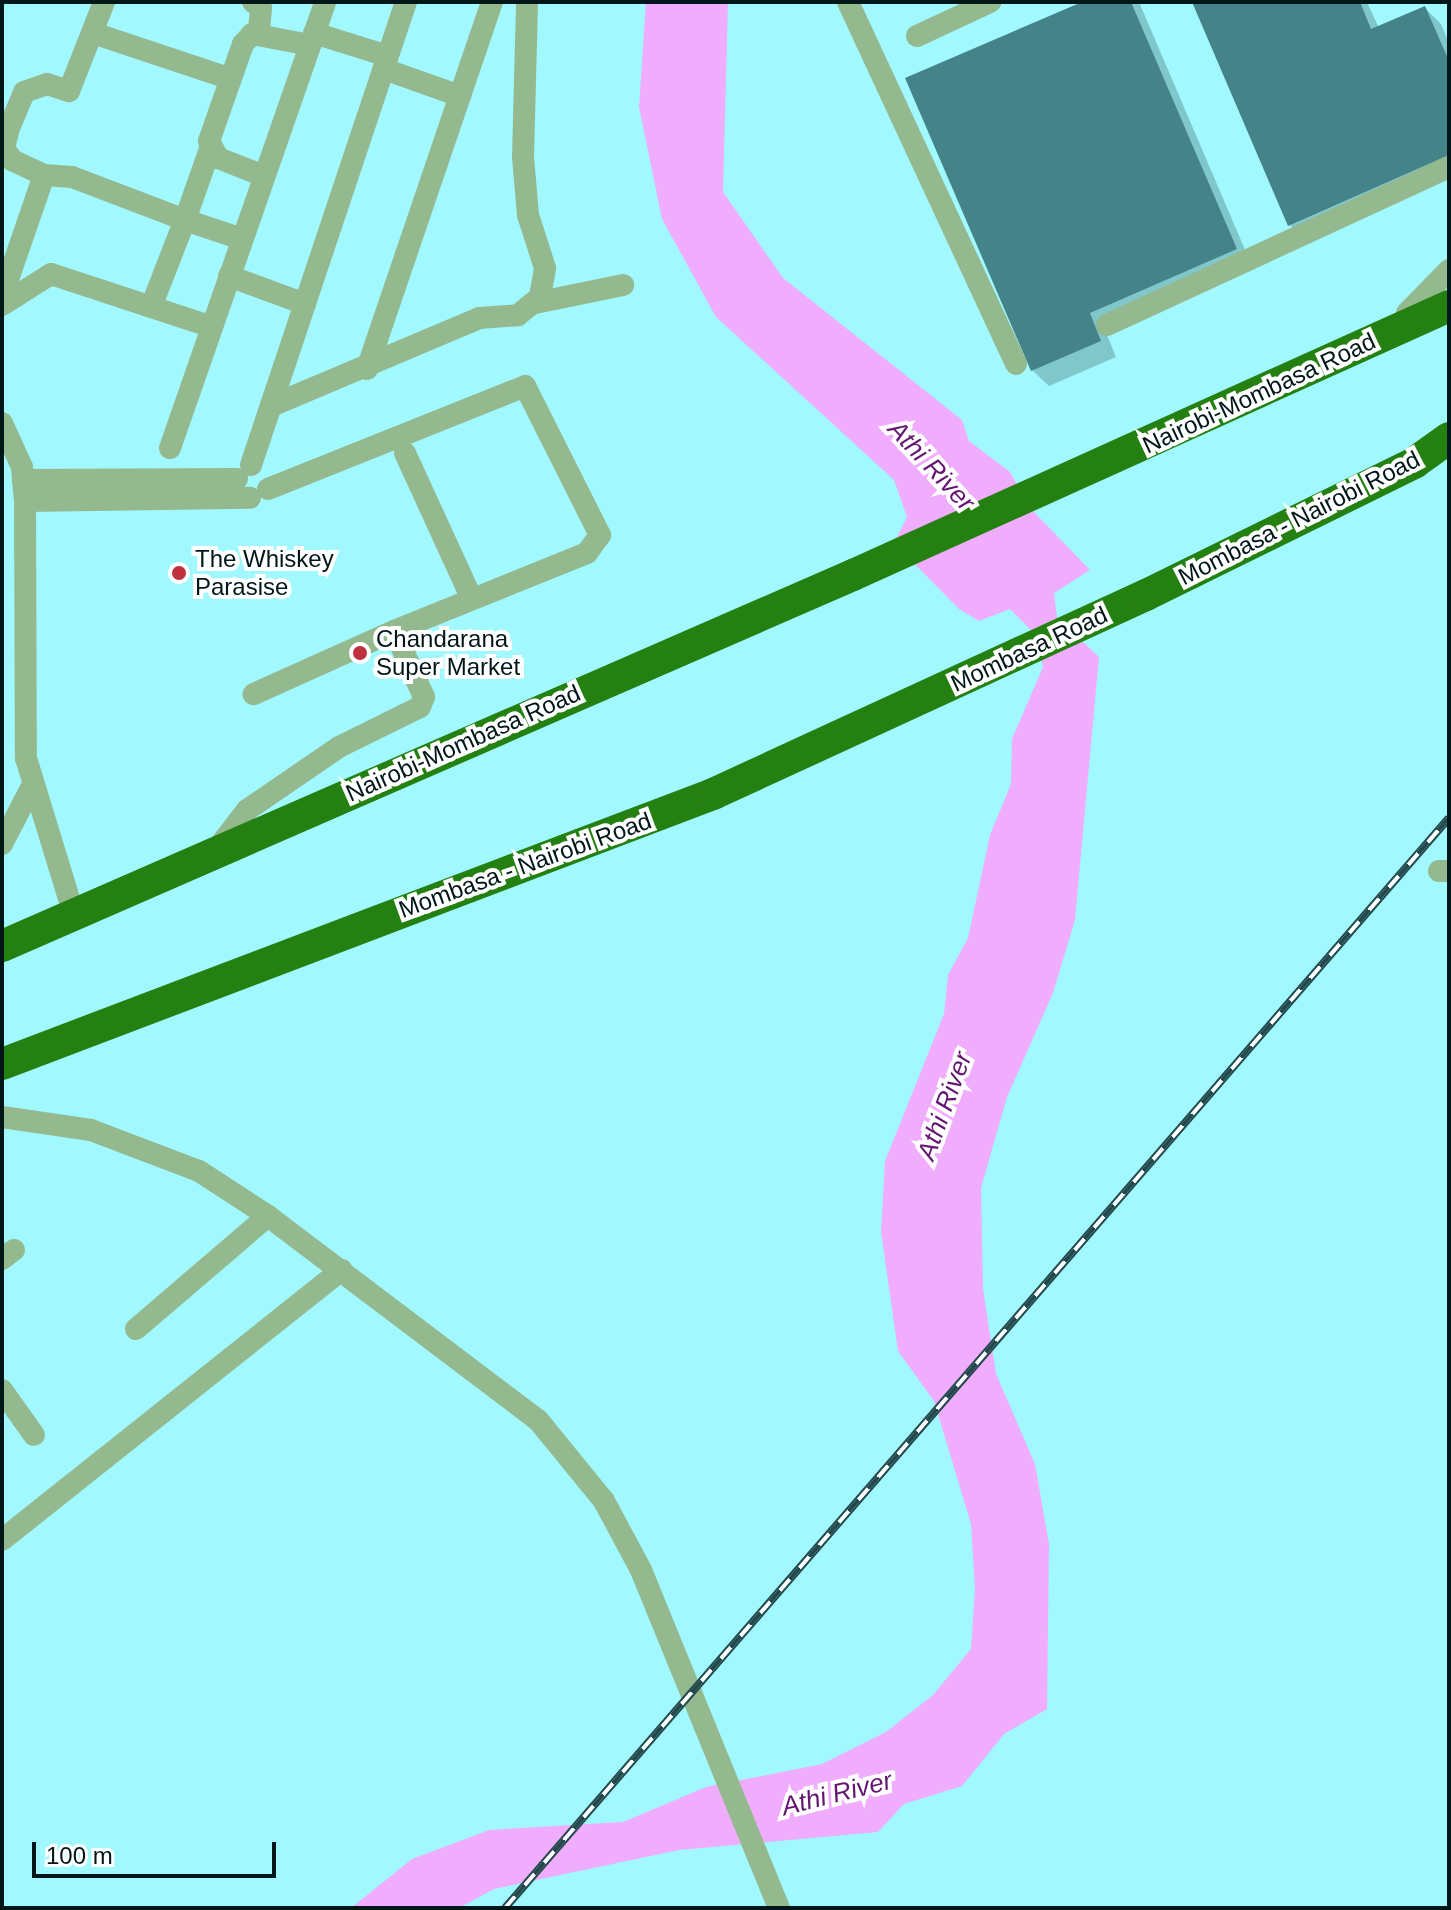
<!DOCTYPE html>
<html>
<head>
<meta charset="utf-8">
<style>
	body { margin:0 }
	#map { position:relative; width:1451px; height:1910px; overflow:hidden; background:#a1f9ff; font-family:Arial,sans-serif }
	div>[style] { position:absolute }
	.water>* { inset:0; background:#f0adfd }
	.shadow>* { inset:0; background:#0003 }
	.building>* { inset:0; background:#448488 }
	.minor>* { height:22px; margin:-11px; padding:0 11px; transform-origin:11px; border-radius:11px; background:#94b98e }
	.highway>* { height:32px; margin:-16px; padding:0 16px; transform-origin:16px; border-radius:16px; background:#258012 }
	.rail>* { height:8px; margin-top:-4px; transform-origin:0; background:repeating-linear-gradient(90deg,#fff 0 15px,#24494c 0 30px); box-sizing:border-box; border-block:2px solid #24494c }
	.dots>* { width:22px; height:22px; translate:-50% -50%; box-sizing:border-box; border:4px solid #fff; border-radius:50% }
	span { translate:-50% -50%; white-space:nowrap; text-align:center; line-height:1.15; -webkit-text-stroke:8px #fff; paint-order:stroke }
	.street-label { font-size:24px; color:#001618 }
	.poi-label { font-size:24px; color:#001618 }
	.left { translate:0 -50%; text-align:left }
	.water-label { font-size:26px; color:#641772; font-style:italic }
	.frame { position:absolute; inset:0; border:4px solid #001618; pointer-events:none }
	.scale { position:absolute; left:32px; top:1842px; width:244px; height:36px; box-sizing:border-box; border:4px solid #001618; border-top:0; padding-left:10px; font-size:24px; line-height:28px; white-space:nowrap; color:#001618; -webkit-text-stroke:6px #fff; paint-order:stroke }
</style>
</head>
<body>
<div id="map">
	<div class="water">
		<div style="clip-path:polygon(646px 2px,728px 2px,723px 192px,783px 278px,962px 420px,969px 441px,1010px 472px,1031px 509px,1090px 570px,1054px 593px,1057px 618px,1099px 657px,1075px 920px,1053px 993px,1007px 1097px,981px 1188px,983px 1289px,996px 1374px,1035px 1464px,1049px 1544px,1047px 1709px,1004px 1734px,962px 1786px,904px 1804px,878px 1832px,679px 1850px,494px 1889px,459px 1908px,351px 1908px,412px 1859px,489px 1830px,623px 1822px,706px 1787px,822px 1764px,886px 1732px,933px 1695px,971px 1649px,975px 1589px,971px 1524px,934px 1401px,898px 1351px,881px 1232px,885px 1161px,944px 1014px,948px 975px,968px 938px,990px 835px,1011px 784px,1012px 739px,1043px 667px,1036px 635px,1010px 609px,979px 621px,959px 609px,894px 543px,907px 517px,894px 480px,716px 317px,662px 219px,639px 107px)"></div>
	</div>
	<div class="shadow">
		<div style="clip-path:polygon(1087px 2px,1139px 2px,1252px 266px,1105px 330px,1116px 357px,1049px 386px,1032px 370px)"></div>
		<div style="clip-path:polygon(1194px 2px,1367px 2px,1379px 28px,1425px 8px,1441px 24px,1449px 43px,1449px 178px,1306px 241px,1290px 225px)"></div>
	</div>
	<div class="building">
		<div style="clip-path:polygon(1082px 2px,1131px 2px,1237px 249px,1090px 313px,1101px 341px,1031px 371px,905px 78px)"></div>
		<div style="clip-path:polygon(1192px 2px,1360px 2px,1371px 29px,1425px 6px,1449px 61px,1449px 155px,1288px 226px)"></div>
	</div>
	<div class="minor">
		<div style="left:253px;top:2px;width:10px;rotate:37deg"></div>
		<div style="left:261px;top:8px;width:25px;rotate:95deg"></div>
		<div style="left:848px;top:2px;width:399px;rotate:65.1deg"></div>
		<div style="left:93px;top:33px;width:145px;rotate:18.4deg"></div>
		<div style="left:314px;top:33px;width:77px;rotate:17.3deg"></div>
		<div style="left:917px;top:36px;width:81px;rotate:-25deg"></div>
		<div style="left:384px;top:69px;width:81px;rotate:19.6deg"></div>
		<div style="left:44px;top:175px;width:28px;rotate:4deg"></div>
		<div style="left:72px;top:177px;width:121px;rotate:20.8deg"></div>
		<div style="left:185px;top:220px;width:75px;rotate:-70.6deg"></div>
		<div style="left:264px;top:176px;width:49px;rotate:-158.6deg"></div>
		<div style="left:218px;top:158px;width:19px;rotate:-118deg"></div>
		<div style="left:209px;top:141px;width:103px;rotate:-70.7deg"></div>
		<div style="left:243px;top:44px;width:13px;rotate:-48deg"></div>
		<div style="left:252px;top:34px;width:59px;rotate:10.7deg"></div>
		<div style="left:229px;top:276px;width:81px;rotate:20.2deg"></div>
		<div style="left:2px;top:297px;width:129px;rotate:-71deg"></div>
		<div style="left:44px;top:175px;width:35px;rotate:-155deg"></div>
		<div style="left:12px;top:160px;width:14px;rotate:-124deg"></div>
		<div style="left:4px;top:148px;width:21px;rotate:-76deg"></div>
		<div style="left:9px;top:128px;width:39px;rotate:-67deg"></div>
		<div style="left:24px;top:92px;width:24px;rotate:-19deg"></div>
		<div style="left:47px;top:84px;width:23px;rotate:18deg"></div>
		<div style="left:69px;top:91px;width:96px;rotate:-68.5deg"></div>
		<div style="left:535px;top:303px;width:90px;rotate:-11.6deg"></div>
		<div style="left:2px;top:305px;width:58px;rotate:-32.3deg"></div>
		<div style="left:51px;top:274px;width:169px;rotate:18.2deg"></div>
		<div style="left:151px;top:307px;width:93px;rotate:-68.7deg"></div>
		<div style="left:185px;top:220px;width:60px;rotate:18.4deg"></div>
		<div style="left:1407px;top:313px;width:60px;rotate:-45.7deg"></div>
		<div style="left:1107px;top:325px;width:377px;rotate:-24.8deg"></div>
		<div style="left:367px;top:369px;width:388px;rotate:-71.2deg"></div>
		<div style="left:271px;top:406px;width:226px;rotate:-22.9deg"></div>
		<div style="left:479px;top:318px;width:39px;rotate:-4deg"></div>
		<div style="left:518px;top:315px;width:28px;rotate:-39deg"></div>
		<div style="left:540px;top:297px;width:29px;rotate:-80deg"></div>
		<div style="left:545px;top:268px;width:56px;rotate:-107.8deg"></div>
		<div style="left:528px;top:215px;width:58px;rotate:-94.9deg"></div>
		<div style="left:523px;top:157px;width:155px;rotate:-88.5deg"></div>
		<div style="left:2px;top:423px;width:48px;rotate:65.6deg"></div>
		<div style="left:22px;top:467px;width:34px;rotate:85deg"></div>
		<div style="left:25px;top:501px;width:257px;rotate:89.8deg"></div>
		<div style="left:26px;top:758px;width:161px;rotate:73deg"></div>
		<div style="left:170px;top:448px;width:472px;rotate:-70.8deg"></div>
		<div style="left:405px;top:453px;width:158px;rotate:65.4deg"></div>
		<div style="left:251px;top:465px;width:488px;rotate:-71.5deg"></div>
		<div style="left:23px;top:480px;width:214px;rotate:-0.3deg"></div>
		<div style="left:268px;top:489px;width:277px;rotate:-21.8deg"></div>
		<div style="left:525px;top:386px;width:167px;rotate:63.3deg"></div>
		<div style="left:600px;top:535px;width:22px;rotate:126deg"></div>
		<div style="left:587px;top:553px;width:208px;rotate:158deg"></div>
		<div style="left:25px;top:501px;width:225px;rotate:-0.8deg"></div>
		<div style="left:2px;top:844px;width:63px;rotate:-62.6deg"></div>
		<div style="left:217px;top:849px;width:49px;rotate:-52.4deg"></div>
		<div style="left:247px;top:810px;width:112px;rotate:-34.4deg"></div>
		<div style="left:339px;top:747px;width:90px;rotate:-26.3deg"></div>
		<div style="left:420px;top:707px;width:11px;rotate:-68deg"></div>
		<div style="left:424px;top:697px;width:72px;rotate:-114.4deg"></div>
		<div style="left:394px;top:631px;width:154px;rotate:155.8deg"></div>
		<div style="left:1439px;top:871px;width:10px"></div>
		<div style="left:2px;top:1117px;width:90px;rotate:8.3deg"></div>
		<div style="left:91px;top:1130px;width:116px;rotate:20.8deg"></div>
		<div style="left:199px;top:1171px;width:82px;rotate:33.1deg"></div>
		<div style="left:268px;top:1216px;width:338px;rotate:37.1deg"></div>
		<div style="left:538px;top:1420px;width:104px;rotate:50.8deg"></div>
		<div style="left:604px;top:1501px;width:78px;rotate:61.8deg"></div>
		<div style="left:641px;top:1570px;width:365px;rotate:67.8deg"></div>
		<div style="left:2px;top:1259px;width:15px;rotate:-37deg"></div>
		<div style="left:136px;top:1329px;width:174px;rotate:-40.6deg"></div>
		<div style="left:2px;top:1390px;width:55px;rotate:54.6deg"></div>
		<div style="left:2px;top:1540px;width:434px;rotate:-38.5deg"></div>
	</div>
	<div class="highway">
		<div style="left:2px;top:946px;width:928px;rotate:-23.56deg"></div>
		<div style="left:853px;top:575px;width:654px;rotate:-24.29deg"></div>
		<div style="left:2px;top:1064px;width:761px;rotate:-20.79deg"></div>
		<div style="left:713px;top:794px;width:477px;rotate:-24.7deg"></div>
		<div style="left:1146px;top:595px;width:299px;rotate:-26.2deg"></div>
		<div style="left:1414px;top:463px;width:43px;rotate:-35.5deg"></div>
	</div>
	<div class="rail">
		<div style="left:505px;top:1908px;width:1442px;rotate:-49.11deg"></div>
	</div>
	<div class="dots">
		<div style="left:179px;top:573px;background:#bf2f3d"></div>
		<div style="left:360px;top:653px;background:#bf2f3d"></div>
	</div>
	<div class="street-label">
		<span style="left:1259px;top:393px;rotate:-25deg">Nairobi-Mombasa Road</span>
		<span style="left:1299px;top:518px;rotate:-27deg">Mombasa - Nairobi Road</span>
		<span style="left:1029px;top:649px;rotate:-25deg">Mombasa Road</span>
		<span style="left:463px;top:743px;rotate:-24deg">Nairobi-Mombasa Road</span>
		<span style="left:525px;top:865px;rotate:-20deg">Mombasa - Nairobi Road</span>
	</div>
	<div class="poi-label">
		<span class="left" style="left:195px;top:573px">The Whiskey<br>Parasise</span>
		<span class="left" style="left:376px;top:653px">Chandarana<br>Super Market</span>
	</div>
	<div class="water-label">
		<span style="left:931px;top:466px;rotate:47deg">Athi River</span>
		<span style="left:945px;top:1106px;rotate:-70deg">Athi River</span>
		<span style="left:837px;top:1794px;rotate:-14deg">Athi River</span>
	</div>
	<div class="frame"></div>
	<div class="scale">100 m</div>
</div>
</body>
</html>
